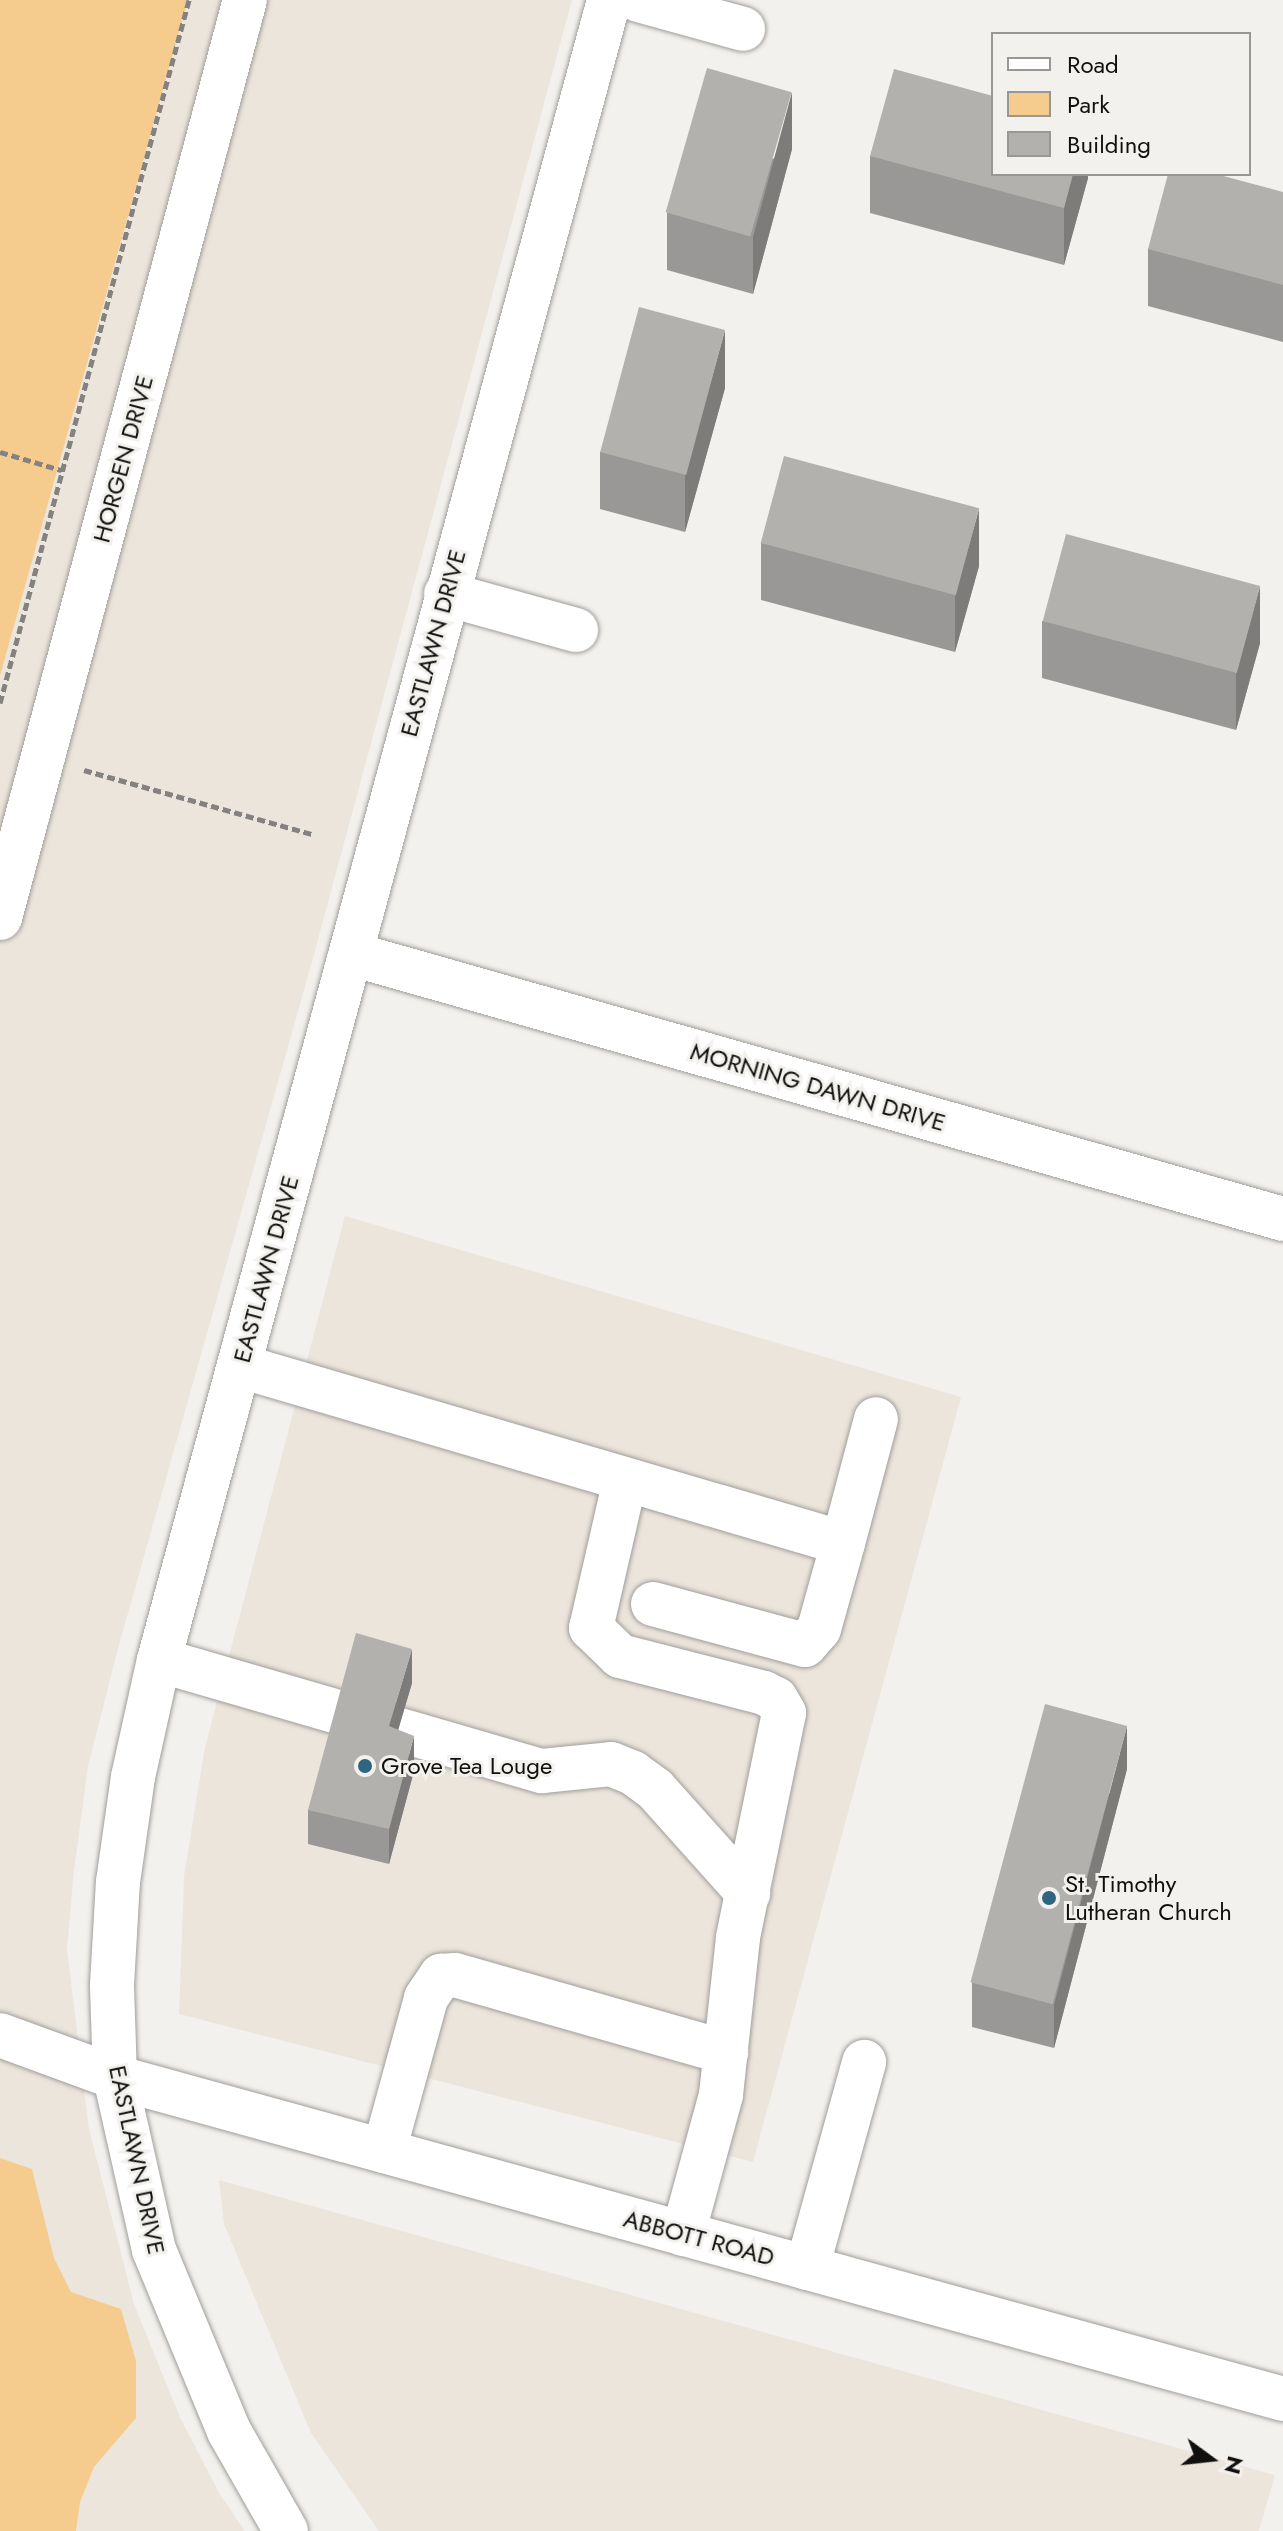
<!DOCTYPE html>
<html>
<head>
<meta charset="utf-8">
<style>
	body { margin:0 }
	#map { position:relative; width:1283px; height:2531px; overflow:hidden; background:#f3f1ed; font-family:Jost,sans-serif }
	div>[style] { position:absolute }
	.built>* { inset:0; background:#ece5dc }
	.green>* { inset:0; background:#f5cc8e }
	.path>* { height:5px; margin-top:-2.5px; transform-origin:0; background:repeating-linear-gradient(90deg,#848280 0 8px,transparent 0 12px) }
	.roads { filter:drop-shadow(0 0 2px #a09e9a) drop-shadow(0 0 2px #a09e9a) }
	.minor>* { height:44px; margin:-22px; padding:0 22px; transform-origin:22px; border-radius:22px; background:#fff }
	.wall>* { inset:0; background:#9a9896 }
	.shaded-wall>* { inset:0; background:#7d7c7a }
	.building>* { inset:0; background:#b3b1ae; transform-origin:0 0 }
	.dots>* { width:22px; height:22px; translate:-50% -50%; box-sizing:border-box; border:4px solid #f3f1ed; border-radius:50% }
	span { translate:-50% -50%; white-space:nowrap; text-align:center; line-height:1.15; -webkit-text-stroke:6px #f3f1ed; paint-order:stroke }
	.street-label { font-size:24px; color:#11100f }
	.poi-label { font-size:24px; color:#11100f }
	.left { translate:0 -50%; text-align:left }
	.legend { position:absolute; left:991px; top:32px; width:260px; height:144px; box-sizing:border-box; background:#f3f1ed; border:2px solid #999794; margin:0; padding:10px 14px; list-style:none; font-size:24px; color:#11100f }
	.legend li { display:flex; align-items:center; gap:16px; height:40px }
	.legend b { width:40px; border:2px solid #999794 }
	.north { position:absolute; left:1171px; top:2419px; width:80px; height:80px; -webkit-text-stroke:6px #f3f1ed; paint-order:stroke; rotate:105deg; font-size:22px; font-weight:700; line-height:32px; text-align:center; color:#11100f }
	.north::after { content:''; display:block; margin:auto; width:28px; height:36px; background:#11100f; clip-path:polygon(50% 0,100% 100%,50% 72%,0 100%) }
</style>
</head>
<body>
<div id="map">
	<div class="built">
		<div style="clip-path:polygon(0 0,572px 0,313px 958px,119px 1645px,88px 1766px,74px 1871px,67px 1949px,89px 2129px,134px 2304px,179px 2415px,219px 2493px,245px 2531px,0 2531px)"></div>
		<div style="clip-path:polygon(345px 1216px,961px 1397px,753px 2162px,179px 2014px,184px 1876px,205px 1747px)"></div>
		<div style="clip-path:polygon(219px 2180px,1275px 2475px,1259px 2531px,379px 2531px,311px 2433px,224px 2224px)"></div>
	</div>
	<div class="green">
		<div style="clip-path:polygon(0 0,188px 0,0 676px)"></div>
		<div style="clip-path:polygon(0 2158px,32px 2169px,54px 2258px,71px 2292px,121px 2309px,136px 2361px,136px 2418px,94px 2467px,80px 2502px,76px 2531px,0 2531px)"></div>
	</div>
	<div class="path">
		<div style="left:0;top:452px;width:64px;rotate:16.4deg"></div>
		<div style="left:0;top:703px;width:728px;rotate:-74.95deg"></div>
		<div style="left:84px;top:770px;width:237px;rotate:15.7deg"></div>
	</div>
	<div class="roads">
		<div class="minor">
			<div style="left:638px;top:0;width:109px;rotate:15.4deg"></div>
			<div style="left:446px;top:594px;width:135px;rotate:15.5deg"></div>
			<div style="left:0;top:918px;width:950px;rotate:-75.06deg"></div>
			<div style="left:352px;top:954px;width:968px;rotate:15.89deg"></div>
			<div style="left:240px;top:1366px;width:628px;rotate:16.36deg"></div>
			<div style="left:843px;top:1543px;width:128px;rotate:-75.1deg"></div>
			<div style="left:625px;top:1480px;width:152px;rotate:102.9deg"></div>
			<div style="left:591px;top:1628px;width:40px;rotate:44deg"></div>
			<div style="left:620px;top:1656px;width:149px;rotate:14.4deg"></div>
			<div style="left:764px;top:1693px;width:13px;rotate:27deg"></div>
			<div style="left:776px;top:1699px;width:16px;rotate:60deg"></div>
			<div style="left:784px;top:1713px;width:230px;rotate:101.6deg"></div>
			<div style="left:738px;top:1938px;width:158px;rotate:96.2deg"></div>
			<div style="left:721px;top:2095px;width:144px;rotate:105.3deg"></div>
			<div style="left:653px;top:1604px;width:157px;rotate:15.1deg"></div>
			<div style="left:805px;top:1645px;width:21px;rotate:-49deg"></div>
			<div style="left:819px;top:1629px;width:89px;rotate:-74.4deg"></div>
			<div style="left:159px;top:1660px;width:399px;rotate:16.2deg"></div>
			<div style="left:542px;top:1771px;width:69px;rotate:-5.8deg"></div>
			<div style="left:611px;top:1764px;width:24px;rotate:22deg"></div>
			<div style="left:633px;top:1773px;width:27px;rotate:36deg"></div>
			<div style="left:655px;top:1789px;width:140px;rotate:48.2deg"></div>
			<div style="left:0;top:2035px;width:122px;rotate:20.1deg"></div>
			<div style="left:115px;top:2077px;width:1212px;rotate:15.41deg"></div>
			<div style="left:384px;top:2151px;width:159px;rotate:-74.6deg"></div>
			<div style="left:426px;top:1998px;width:27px;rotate:-56deg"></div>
			<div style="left:441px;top:1976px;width:14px;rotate:-4deg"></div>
			<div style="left:455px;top:1975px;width:282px;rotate:15.9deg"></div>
			<div style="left:807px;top:2268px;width:214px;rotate:-74.5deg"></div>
			<div style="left:286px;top:2531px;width:115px;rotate:-119.7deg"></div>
			<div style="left:229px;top:2431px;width:196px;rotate:-112.5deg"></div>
			<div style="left:154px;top:2250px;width:177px;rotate:-102.7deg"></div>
			<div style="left:115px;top:2077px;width:92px;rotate:-91.9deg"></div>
			<div style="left:112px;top:1985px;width:103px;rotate:-86.7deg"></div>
			<div style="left:118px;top:1882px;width:106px;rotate:-81.9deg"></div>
			<div style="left:133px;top:1777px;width:120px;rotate:-77.5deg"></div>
			<div style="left:159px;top:1660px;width:1720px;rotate:-74.83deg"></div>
		</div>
	</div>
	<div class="wall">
		<div style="clip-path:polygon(792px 149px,753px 294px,667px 270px,667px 213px)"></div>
		<div style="clip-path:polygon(870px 156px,1088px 174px,1088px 178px,1064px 265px,870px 213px)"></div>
		<div style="clip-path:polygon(1283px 192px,1283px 342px,1148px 306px,1148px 249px)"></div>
		<div style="clip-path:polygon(725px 388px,685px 532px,600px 509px,600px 452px)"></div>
		<div style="clip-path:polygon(761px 543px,979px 566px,955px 652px,761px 600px)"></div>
		<div style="clip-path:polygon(1042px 621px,1260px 643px,1236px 730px,1042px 678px)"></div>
		<div style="clip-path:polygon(412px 1683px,398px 1730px,414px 1771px,389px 1864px,308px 1844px,308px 1810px)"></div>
		<div style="clip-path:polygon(1127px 1769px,1054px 2048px,972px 2027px,972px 1983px)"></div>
	</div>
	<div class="shaded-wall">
		<div style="clip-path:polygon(792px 92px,792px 149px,753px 294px,753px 237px)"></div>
		<div style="clip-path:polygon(1073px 174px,1088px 174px,1088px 178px,1064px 265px,1064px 208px)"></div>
		<div style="clip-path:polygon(725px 330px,725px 388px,685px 532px,685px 475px)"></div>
		<div style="clip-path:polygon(979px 509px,979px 566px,955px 652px,955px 595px)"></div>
		<div style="clip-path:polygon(1260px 586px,1260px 643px,1236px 730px,1236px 673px)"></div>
		<div style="clip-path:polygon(412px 1649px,412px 1683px,389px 1761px,389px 1726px)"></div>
		<div style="clip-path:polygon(1127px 1726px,1127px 1769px,1054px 2048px,1054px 2005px)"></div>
		<div style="clip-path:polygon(414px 1736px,414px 1771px,389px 1864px,389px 1829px)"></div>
	</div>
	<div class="building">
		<div style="left:707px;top:68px;width:88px;height:150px;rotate:16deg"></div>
		<div style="clip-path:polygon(894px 69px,993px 96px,993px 174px,1073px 174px,1064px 208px,870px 156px)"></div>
		<div style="clip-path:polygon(1168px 174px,1216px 174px,1283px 192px,1283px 285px,1148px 249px)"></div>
		<div style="left:639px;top:307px;width:89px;height:150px;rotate:15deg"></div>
		<div style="left:784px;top:456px;width:202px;height:90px;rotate:15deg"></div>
		<div style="left:1066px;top:534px;width:201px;height:90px;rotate:15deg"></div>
		<div style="clip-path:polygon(356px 1633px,412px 1649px,389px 1726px,414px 1736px,389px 1829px,308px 1810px)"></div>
		<div style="left:1045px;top:1704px;width:85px;height:288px;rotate:15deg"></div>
	</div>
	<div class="dots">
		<div style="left:365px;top:1766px;background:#2e657f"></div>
		<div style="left:1049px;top:1898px;background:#2e657f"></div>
	</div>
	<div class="street-label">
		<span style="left:123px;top:459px;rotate:-75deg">HORGEN DRIVE</span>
		<span style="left:433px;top:643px;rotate:-75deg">EASTLAWN DRIVE</span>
		<span style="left:818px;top:1087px;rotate:16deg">MORNING DAWN DRIVE</span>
		<span style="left:266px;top:1269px;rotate:-75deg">EASTLAWN DRIVE</span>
		<span style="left:137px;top:2160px;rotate:78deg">EASTLAWN DRIVE</span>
		<span style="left:699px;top:2238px;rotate:15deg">ABBOTT ROAD</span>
	</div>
	<div class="poi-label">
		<span class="left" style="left:381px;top:1766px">Grove Tea Louge</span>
		<span class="left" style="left:1065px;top:1898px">St. Timothy<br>Lutheran Church</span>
	</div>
	<ul class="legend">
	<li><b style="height:10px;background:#fff"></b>Road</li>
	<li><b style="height:22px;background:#f5cc8e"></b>Park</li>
	<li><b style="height:22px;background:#b3b1ae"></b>Building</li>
	</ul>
	<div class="north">N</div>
</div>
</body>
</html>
